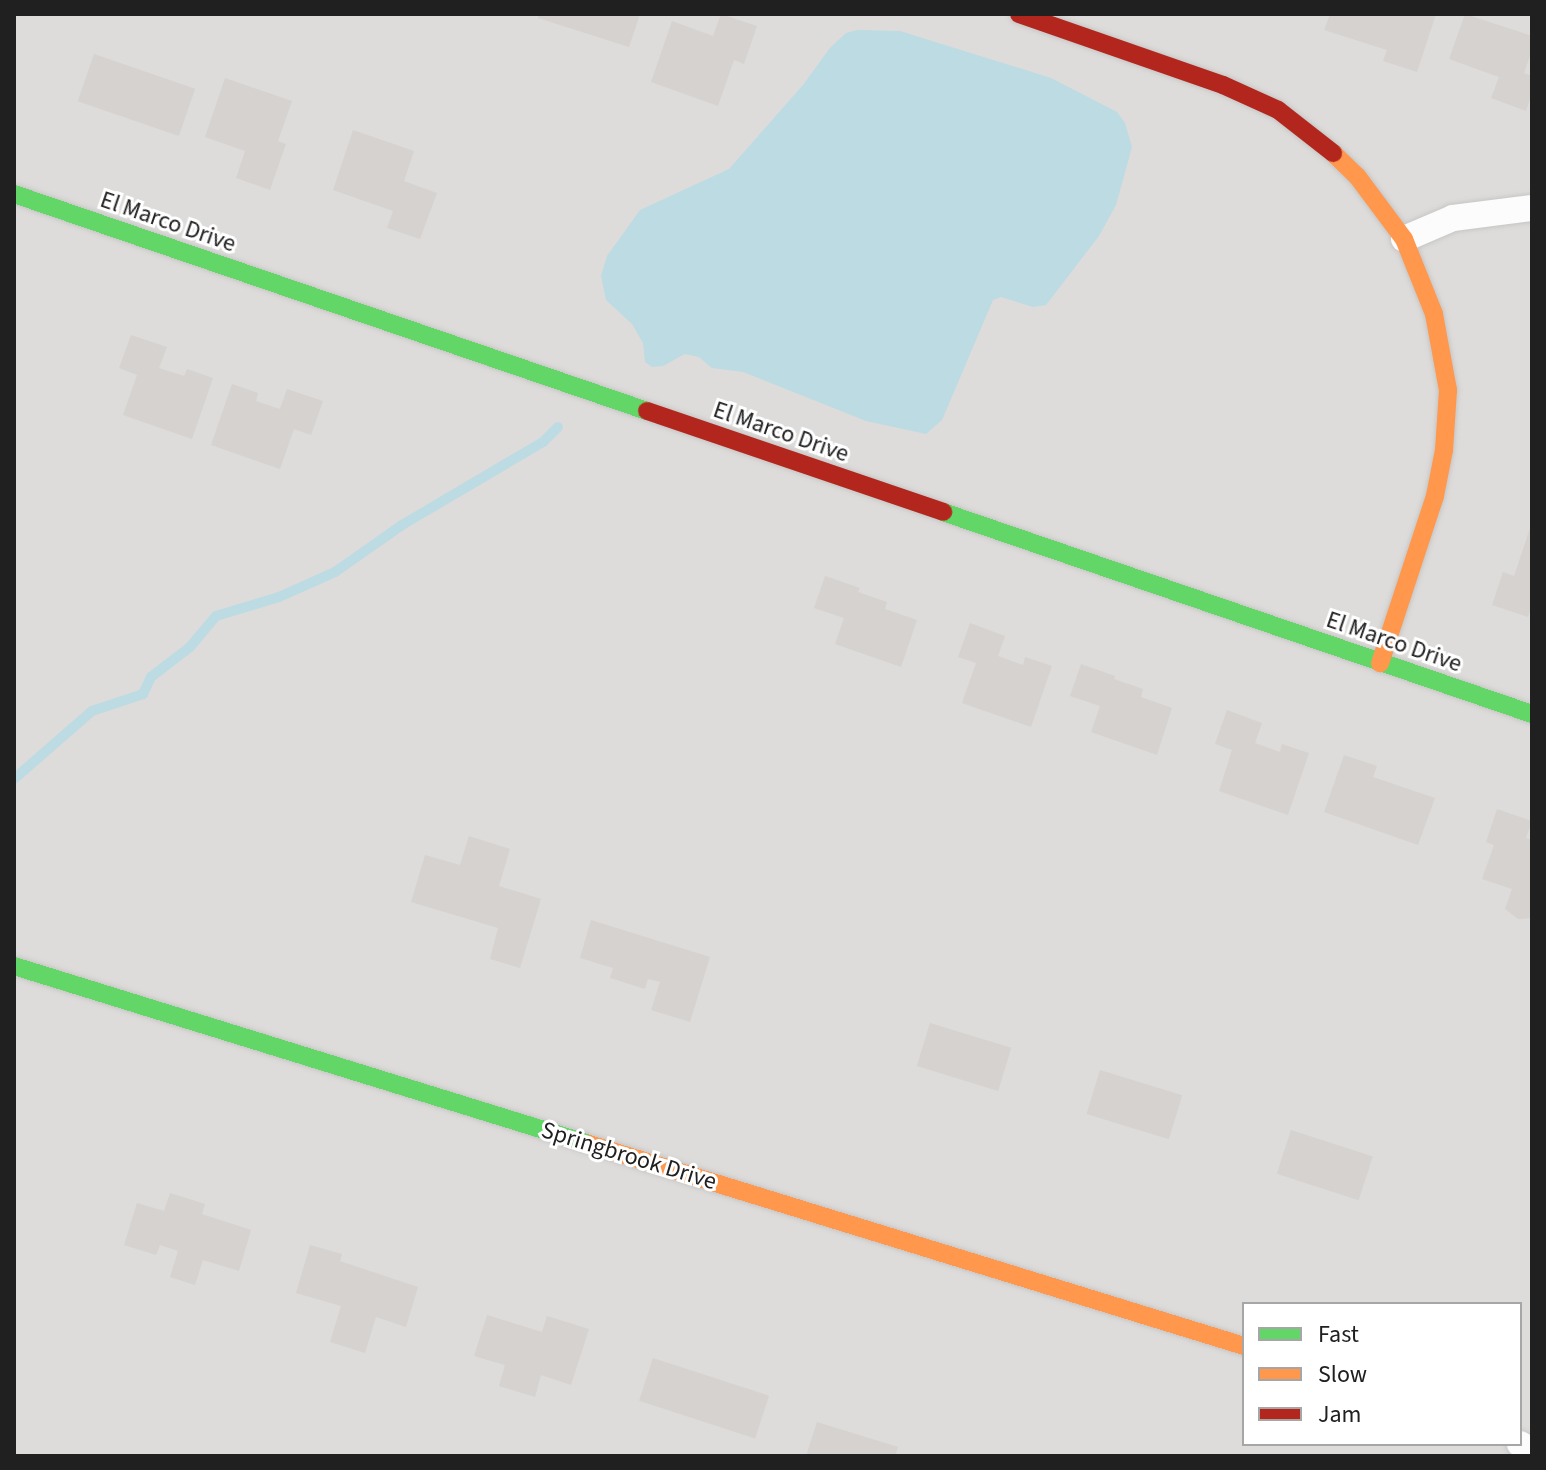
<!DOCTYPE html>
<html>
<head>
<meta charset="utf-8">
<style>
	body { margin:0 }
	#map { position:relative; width:1546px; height:1470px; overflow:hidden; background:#eeece9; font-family:"Source Sans 3",sans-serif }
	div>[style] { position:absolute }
	.residential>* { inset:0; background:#dddcda }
	.water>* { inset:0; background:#bcdbe2 }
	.stream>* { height:10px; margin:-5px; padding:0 5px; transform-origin:5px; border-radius:5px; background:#bcdbe2 }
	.building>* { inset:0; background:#d5d2d0; transform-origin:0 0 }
	.roads { filter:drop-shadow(0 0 2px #c7c6c5) drop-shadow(0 0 2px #c7c6c5) }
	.street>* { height:26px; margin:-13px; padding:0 13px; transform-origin:13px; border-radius:13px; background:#fcfcfc }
	.fast>* { height:18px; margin:-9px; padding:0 9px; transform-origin:9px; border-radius:9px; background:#63d668 }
	.slow>* { height:18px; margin:-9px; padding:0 9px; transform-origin:9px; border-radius:9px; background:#ff974d }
	.jam>* { height:18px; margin:-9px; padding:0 9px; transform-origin:9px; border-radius:9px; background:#b3261e }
	span { translate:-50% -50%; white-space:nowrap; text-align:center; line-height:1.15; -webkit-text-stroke:6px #fff; paint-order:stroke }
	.street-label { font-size:24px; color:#202020 }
	.frame { position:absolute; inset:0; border:16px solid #202020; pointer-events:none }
	.legend { position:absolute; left:1242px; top:1302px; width:280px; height:144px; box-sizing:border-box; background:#fff; border:2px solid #a6a6a6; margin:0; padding:10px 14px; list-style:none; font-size:24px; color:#202020 }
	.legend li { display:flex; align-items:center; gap:16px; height:40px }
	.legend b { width:40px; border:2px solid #a6a6a6 }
</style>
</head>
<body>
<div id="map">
	<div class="residential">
		<div style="clip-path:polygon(evenodd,14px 14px,1532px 14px,1532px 1456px,14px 1456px,14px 14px,1244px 1304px,1520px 1304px,1520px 1444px,1244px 1444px,1244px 1304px)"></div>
	</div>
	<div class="water">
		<div style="clip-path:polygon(857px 30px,900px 31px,1051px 78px,1117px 112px,1125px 123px,1132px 147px,1116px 205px,1099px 236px,1046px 305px,1033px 307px,1001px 297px,993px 300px,942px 420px,926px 434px,866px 421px,743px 372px,712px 368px,699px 357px,685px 354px,663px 366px,652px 367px,645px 362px,643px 343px,632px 324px,606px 300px,601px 276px,607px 256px,640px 210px,729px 169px,803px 85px,830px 48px,846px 33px)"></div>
	</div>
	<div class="stream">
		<div style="left:14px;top:779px;width:103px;rotate:-41.1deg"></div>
		<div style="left:92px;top:711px;width:54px;rotate:-18.4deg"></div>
		<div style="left:143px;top:694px;width:19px;rotate:-65deg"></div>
		<div style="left:151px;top:677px;width:49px;rotate:-37.6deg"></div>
		<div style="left:190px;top:647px;width:40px;rotate:-50deg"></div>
		<div style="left:216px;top:616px;width:66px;rotate:-16.8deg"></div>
		<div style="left:279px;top:597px;width:61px;rotate:-24.1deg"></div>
		<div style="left:335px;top:572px;width:82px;rotate:-35deg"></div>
		<div style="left:402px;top:525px;width:164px;rotate:-30.5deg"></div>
		<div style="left:543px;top:442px;width:21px;rotate:-45deg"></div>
	</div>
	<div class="building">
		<div style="clip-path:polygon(539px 14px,640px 14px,629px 47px,538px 18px)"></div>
		<div style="clip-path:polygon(721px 14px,757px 26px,744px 64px,734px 60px,718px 106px,651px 82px,672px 21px,713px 36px)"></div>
		<div style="clip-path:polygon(1330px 14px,1436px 14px,1417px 72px,1383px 61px,1387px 50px,1324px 30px)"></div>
		<div style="clip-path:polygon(1465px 14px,1532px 36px,1532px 50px,1524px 73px,1532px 76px,1532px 93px,1526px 111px,1491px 98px,1499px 77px,1449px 59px)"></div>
		<div style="left:94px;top:54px;width:107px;height:50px;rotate:19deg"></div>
		<div style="clip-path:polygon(225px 78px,292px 101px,278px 141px,286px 144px,270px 190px,236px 178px,245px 151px,205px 137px)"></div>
		<div style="clip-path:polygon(353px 130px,414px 151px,404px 181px,437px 193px,420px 239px,387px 228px,393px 211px,333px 190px)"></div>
		<div style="clip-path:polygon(131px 335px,167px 347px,159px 368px,184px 376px,187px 369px,213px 378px,192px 439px,123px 415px,137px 375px,119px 368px)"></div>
		<div style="clip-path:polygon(232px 384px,258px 393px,256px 401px,280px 409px,287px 389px,323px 401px,311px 435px,294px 429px,280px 469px,211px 445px)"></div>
		<div style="clip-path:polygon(1531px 525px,1532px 605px,1528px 617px,1492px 605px,1503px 572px,1514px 576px)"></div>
		<div style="clip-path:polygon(825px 576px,860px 588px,858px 592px,887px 602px,885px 609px,917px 620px,901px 667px,835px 644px,844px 618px,814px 608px)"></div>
		<div style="clip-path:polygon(970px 623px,1005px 636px,998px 656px,1023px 665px,1025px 657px,1052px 666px,1031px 727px,962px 703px,976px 663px,958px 657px)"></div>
		<div style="clip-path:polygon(1081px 664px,1115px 676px,1114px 679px,1143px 689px,1141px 697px,1172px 708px,1157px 755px,1091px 732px,1100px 706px,1070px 696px)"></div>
		<div style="clip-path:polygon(1227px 710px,1262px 723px,1255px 743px,1280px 752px,1282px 744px,1309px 753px,1288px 815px,1219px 791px,1232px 750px,1215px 744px)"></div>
		<div style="clip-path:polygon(1344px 755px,1377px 766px,1373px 777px,1435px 798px,1418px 845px,1324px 812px)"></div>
		<div style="clip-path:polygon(1497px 809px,1532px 821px,1526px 838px,1532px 840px,1532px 918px,1518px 919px,1505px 909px,1512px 889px,1482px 879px,1494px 845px,1486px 842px)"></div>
		<div style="clip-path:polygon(469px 836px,510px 849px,499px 886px,541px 899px,520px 968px,490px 959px,498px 928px,411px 902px,425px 855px,460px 865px)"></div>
		<div style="clip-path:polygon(591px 920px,710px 957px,690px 1022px,651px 1010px,660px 982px,648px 979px,645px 989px,610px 978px,613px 968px,580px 958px)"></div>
		<div style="left:930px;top:1023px;width:85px;height:45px;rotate:17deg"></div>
		<div style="left:1100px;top:1070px;width:86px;height:46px;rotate:17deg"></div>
		<div style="left:1291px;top:1130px;width:86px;height:46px;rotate:18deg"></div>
		<div style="clip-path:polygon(170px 1193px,205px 1204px,202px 1214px,251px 1230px,239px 1271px,203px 1260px,195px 1285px,170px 1277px,178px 1251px,160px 1245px,156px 1255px,124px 1245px,137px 1203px,164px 1211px)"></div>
		<div style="clip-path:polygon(310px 1245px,342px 1254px,340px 1261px,418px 1287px,406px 1327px,376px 1317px,365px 1353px,330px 1342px,341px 1306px,296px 1293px)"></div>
		<div style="clip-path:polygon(487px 1315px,542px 1332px,547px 1316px,589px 1329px,571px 1385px,541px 1375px,535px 1397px,499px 1386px,505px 1365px,474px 1356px)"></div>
		<div style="left:653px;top:1358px;width:122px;height:45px;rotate:18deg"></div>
		<div style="clip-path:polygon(817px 1422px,898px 1447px,895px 1456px,806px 1456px)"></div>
	</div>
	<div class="roads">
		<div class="street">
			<div style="left:1404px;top:239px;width:53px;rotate:-23.2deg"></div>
			<div style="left:1453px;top:218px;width:80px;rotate:-7.2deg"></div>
			<div style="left:1520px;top:1444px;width:14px;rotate:30deg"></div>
		</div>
		<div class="fast">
			<div style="left:14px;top:194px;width:669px;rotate:18.92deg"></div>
			<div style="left:943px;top:512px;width:623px;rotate:18.93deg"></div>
			<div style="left:14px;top:966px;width:602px;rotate:17.2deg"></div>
		</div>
		<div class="slow">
			<div style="left:1333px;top:153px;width:33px;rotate:44deg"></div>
			<div style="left:1357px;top:176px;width:79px;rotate:53.3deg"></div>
			<div style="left:1404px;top:239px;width:81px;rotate:68.2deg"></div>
			<div style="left:1434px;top:314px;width:77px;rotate:79.6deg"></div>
			<div style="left:1448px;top:390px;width:60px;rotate:93.8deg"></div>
			<div style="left:1444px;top:450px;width:47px;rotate:101.1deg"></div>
			<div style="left:1435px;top:496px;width:176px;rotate:108.2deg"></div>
			<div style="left:589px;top:1144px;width:685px;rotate:17.14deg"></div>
		</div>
		<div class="jam">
			<div style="left:1019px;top:14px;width:216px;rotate:19.2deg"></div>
			<div style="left:1223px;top:85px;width:60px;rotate:24.4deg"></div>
			<div style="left:1278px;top:110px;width:70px;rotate:38deg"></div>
			<div style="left:647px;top:411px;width:313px;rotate:18.8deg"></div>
		</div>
	</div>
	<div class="street-label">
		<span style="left:168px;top:222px;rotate:19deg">El Marco Drive</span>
		<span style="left:781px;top:432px;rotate:19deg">El Marco Drive</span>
		<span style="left:1394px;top:642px;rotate:19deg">El Marco Drive</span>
		<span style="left:629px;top:1156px;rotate:17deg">Springbrook Drive</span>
	</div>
	<div class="frame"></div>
	<ul class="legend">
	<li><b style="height:10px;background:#63d668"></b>Fast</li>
	<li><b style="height:10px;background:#ff974d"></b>Slow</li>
	<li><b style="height:10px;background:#b3261e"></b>Jam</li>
	</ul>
</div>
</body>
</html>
